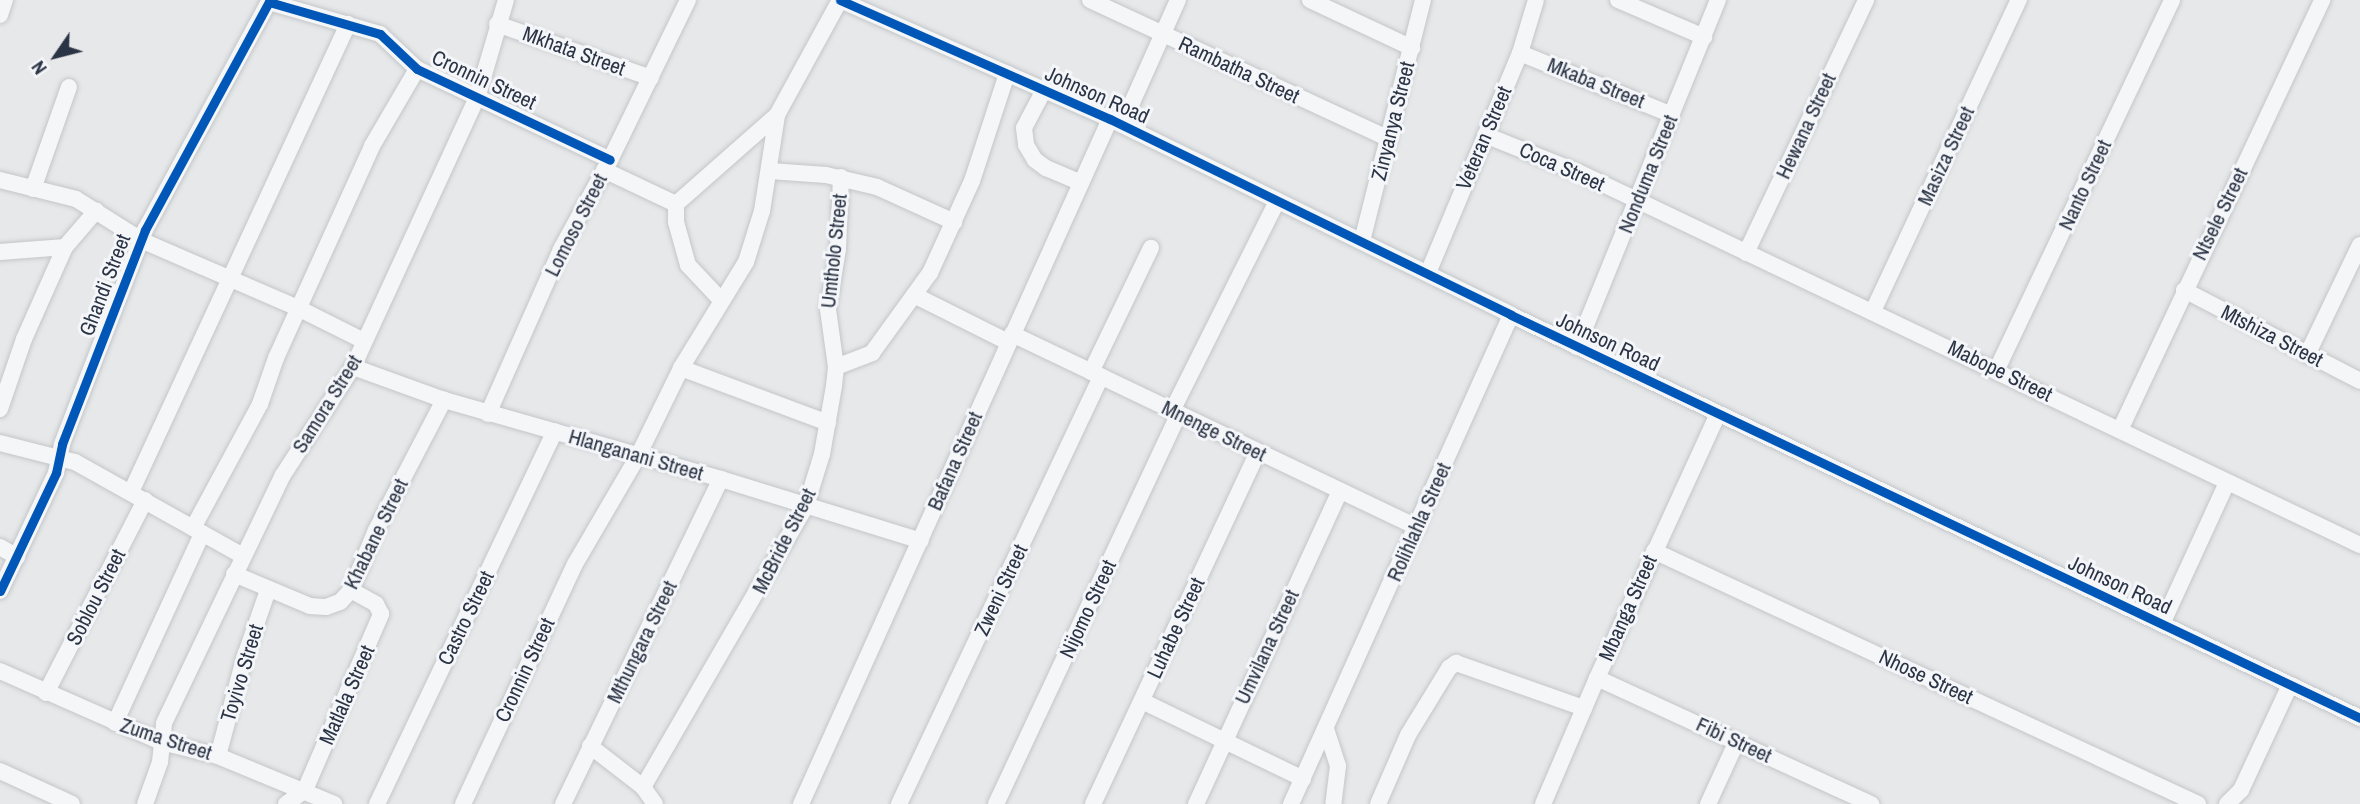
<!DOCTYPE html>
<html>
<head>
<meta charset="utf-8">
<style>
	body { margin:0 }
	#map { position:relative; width:2360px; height:804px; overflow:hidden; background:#e6e8ea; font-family:"Archivo Narrow",sans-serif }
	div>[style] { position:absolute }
	.roads { filter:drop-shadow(0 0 2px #c4c6c8) drop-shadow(0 0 2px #c4c6c8) }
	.street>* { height:16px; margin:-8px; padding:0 8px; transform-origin:8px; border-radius:8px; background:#f5f6f7 }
	.cycleway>* { height:9px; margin:-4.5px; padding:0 4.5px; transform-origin:4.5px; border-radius:4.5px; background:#0057b8 }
	span { translate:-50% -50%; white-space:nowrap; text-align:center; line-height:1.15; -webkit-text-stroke:6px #f4f6f9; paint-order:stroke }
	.street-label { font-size:21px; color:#2b3445 }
	.north { position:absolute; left:21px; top:21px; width:70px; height:70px; -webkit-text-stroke:5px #f4f6f9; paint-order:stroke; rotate:235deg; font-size:19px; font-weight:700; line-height:28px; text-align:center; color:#2b3445 }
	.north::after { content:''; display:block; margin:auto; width:24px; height:32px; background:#2b3445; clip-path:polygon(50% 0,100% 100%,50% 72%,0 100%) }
</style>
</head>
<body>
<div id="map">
	<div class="roads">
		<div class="street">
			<div style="left:840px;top:0;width:295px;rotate:23.8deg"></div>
			<div style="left:1110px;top:119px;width:446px;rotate:26deg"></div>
			<div style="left:1511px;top:315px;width:940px;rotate:25.39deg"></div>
			<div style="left:1090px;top:0;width:330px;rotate:24.9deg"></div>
			<div style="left:1310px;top:0;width:113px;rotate:25.2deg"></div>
			<div style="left:1618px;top:0;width:94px;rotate:23.3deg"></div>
			<div style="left:0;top:15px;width:16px;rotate:-72deg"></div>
			<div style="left:497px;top:24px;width:163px;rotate:19.3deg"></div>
			<div style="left:1520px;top:53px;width:164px;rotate:22.2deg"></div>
			<div style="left:1044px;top:90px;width:43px;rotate:117.8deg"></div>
			<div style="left:1024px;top:128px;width:17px;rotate:83deg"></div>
			<div style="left:1026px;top:145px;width:17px;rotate:59deg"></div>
			<div style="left:1035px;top:160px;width:14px;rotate:36deg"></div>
			<div style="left:1046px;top:168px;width:38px;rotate:23deg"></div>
			<div style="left:1122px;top:125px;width:137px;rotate:-65.9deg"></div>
			<div style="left:1485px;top:135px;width:102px;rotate:21.8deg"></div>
			<div style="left:1580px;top:173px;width:864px;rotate:25.5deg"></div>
			<div style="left:604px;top:170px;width:80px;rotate:25.3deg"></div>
			<div style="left:770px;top:171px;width:56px;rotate:4.1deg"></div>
			<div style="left:826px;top:175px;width:52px;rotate:13.2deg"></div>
			<div style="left:877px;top:187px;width:85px;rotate:24.4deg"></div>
			<div style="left:0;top:180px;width:78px;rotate:14deg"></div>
			<div style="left:76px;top:199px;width:79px;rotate:32.1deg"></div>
			<div style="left:143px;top:241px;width:169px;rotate:23.4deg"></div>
			<div style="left:298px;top:308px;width:74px;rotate:26.6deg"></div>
			<div style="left:33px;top:189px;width:108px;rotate:-70.6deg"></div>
			<div style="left:676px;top:204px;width:135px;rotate:-41.4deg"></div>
			<div style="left:676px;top:204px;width:18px;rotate:90deg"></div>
			<div style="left:676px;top:222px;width:45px;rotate:74.4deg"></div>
			<div style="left:688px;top:265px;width:48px;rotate:46.7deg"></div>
			<div style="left:1362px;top:241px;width:249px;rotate:-75.8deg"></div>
			<div style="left:0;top:252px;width:65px;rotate:-4.4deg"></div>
			<div style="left:1746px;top:253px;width:280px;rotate:-64.6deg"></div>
			<div style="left:1428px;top:273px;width:238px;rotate:-67.3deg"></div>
			<div style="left:1520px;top:53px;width:55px;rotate:-73.2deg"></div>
			<div style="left:2184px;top:290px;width:198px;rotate:27.3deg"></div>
			<div style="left:914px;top:295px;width:105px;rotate:26.6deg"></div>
			<div style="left:1873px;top:311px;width:344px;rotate:-64.9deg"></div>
			<div style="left:1012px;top:334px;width:449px;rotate:25.5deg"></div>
			<div style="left:1577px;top:347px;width:375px;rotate:-67.9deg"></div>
			<div style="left:2307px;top:355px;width:122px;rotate:-64.3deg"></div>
			<div style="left:353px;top:367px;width:97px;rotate:19.9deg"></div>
			<div style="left:444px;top:400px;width:288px;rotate:15.9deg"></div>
			<div style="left:721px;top:479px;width:209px;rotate:17.2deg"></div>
			<div style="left:836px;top:367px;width:39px;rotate:-21deg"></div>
			<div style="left:872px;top:353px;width:99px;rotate:-54.1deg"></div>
			<div style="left:930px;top:273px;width:101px;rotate:-65.5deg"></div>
			<div style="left:972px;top:181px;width:113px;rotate:-71.9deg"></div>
			<div style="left:681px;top:368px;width:157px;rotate:20.5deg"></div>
			<div style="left:1997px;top:369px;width:408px;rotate:-64.6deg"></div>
			<div style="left:1091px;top:372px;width:138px;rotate:-64.2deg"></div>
			<div style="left:0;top:409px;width:74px;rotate:-71.1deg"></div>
			<div style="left:24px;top:339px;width:101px;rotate:-66deg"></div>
			<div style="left:65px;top:247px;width:48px;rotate:-49.3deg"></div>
			<div style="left:1172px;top:411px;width:235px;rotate:-63.4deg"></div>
			<div style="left:488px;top:414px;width:180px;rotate:-66.1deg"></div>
			<div style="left:561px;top:249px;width:102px;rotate:-61.2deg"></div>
			<div style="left:610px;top:160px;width:178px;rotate:-64deg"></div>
			<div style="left:2120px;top:430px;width:475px;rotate:-64.8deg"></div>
			<div style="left:0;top:443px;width:77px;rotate:14.2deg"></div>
			<div style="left:75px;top:462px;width:193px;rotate:29.2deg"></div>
			<div style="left:131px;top:492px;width:516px;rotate:-65.12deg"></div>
			<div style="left:193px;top:528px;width:141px;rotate:-61.6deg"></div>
			<div style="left:260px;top:404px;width:49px;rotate:-70.8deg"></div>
			<div style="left:276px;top:358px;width:233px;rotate:-65.6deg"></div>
			<div style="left:372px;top:146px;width:89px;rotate:-59.7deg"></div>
			<div style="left:0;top:547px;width:20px;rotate:30deg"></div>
			<div style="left:1654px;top:551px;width:600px;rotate:24.94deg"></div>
			<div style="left:234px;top:574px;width:82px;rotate:22.8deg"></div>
			<div style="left:310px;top:606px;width:16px;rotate:4deg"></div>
			<div style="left:326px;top:607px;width:15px;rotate:-20deg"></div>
			<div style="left:340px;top:602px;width:16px;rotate:-47deg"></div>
			<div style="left:351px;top:590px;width:65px;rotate:-67.4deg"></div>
			<div style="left:376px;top:530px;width:147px;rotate:-62.4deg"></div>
			<div style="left:0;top:591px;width:131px;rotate:-64.6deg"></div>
			<div style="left:56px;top:473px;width:30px;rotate:-78deg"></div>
			<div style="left:62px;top:444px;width:230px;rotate:-68.8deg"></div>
			<div style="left:145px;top:230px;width:260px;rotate:-61.5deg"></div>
			<div style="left:269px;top:2px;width:116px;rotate:16.1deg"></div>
			<div style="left:380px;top:34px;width:51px;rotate:43.4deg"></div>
			<div style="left:417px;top:69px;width:213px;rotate:25.2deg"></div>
			<div style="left:2162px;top:624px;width:155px;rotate:-65.3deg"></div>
			<div style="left:0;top:671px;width:176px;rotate:23.8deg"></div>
			<div style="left:161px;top:742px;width:59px;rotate:13.8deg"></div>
			<div style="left:218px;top:756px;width:126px;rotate:22.5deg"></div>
			<div style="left:1597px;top:678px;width:302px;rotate:24.7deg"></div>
			<div style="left:46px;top:693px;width:217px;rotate:-62.8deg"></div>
			<div style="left:1142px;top:701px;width:179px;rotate:25.8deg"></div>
			<div style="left:115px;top:723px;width:208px;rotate:-65.3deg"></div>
			<div style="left:1326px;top:729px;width:39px;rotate:72deg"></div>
			<div style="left:1338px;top:766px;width:38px;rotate:97deg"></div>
			<div style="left:590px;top:746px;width:67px;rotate:37.7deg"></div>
			<div style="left:643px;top:787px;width:21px;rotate:55deg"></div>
			<div style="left:218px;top:756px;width:100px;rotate:-75deg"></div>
			<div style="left:244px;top:659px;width:73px;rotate:-70.8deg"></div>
			<div style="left:0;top:771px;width:79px;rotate:24.6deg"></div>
			<div style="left:643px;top:787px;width:325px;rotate:-59.9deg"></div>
			<div style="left:806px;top:506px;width:54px;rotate:-72.9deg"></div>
			<div style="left:822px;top:454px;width:69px;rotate:-80deg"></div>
			<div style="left:834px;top:386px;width:19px;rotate:-84deg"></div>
			<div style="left:836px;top:367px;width:59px;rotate:-97.9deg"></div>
			<div style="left:828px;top:309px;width:61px;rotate:-80.5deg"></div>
			<div style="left:838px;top:249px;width:72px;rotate:-87.6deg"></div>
			<div style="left:145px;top:804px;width:45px;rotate:-70.3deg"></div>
			<div style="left:160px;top:762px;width:39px;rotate:-84deg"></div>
			<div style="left:164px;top:723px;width:275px;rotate:-64.4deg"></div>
			<div style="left:283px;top:475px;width:129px;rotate:-57.1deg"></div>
			<div style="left:353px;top:367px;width:299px;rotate:-65.3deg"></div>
			<div style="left:478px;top:95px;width:99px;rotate:-73.6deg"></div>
			<div style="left:286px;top:804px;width:24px;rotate:-36deg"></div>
			<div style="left:305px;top:790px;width:192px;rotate:-66.6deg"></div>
			<div style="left:381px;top:614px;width:11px;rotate:-117deg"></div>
			<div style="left:376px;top:604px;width:29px;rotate:-151deg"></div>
			<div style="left:377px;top:804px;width:413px;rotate:-64.5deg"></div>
			<div style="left:463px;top:804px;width:265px;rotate:-65deg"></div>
			<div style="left:575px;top:564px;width:123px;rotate:-59.7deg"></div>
			<div style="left:637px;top:458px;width:100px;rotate:-63.9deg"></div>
			<div style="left:681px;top:368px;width:124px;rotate:-58.5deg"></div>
			<div style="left:746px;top:262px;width:53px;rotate:-72.6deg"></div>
			<div style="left:762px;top:211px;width:97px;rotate:-81.1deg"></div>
			<div style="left:777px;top:115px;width:131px;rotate:-61.3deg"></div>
			<div style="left:563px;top:804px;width:361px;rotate:-64.1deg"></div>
			<div style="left:801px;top:804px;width:751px;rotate:-65.72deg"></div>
			<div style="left:899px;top:804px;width:473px;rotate:-64.7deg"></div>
			<div style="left:996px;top:804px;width:431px;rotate:-64.9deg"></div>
			<div style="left:1093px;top:804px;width:389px;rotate:-64.9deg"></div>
			<div style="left:1196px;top:804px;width:345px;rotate:-65.3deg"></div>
			<div style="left:1291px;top:804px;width:536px;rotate:-65.78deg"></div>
			<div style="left:1378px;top:804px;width:75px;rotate:-66.5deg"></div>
			<div style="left:1408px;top:735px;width:79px;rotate:-58.5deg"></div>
			<div style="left:1449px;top:668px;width:9px;rotate:-36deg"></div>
			<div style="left:1456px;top:663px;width:136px;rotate:19.4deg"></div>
			<div style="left:1543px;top:804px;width:137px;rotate:-66.8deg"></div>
			<div style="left:1597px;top:678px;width:290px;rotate:-65.4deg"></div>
			<div style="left:1708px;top:804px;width:69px;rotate:-65.3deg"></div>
			<div style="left:2227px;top:804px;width:20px;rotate:-45deg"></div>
			<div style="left:2241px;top:790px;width:116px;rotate:-65deg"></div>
		</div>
	</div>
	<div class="cycleway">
		<div style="left:840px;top:0;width:295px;rotate:23.8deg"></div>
		<div style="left:1110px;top:119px;width:446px;rotate:26deg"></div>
		<div style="left:1511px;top:315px;width:940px;rotate:25.39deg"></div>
		<div style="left:0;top:591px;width:131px;rotate:-64.6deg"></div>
		<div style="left:56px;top:473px;width:30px;rotate:-78deg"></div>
		<div style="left:62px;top:444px;width:230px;rotate:-68.8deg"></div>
		<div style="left:145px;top:230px;width:260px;rotate:-61.5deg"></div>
		<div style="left:269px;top:2px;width:116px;rotate:16.1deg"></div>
		<div style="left:380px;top:34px;width:51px;rotate:43.4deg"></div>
		<div style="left:417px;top:69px;width:213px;rotate:25.2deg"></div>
	</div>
	<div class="street-label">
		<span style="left:574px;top:51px;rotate:20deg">Mkhata Street</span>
		<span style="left:1239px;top:70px;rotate:25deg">Rambatha Street</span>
		<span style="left:484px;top:80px;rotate:25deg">Cronnin Street</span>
		<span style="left:1596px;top:83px;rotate:22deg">Mkaba Street</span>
		<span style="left:1097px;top:95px;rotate:24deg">Johnson Road</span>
		<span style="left:1393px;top:121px;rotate:-76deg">Zinyanya Street</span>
		<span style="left:1806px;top:126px;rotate:-65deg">Hewana Street</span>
		<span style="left:1484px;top:138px;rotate:-67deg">Veteran Street</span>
		<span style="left:1946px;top:156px;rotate:-65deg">Masiza Street</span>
		<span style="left:1562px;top:167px;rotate:24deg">Coca Street</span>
		<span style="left:1648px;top:174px;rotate:-68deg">Nonduma Street</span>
		<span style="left:2085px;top:185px;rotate:-65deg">Nanto Street</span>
		<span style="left:2220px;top:214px;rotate:-64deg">Ntsele Street</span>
		<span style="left:576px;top:225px;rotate:-63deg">Lomoso Street</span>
		<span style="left:834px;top:251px;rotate:-84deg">Umtholo Street</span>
		<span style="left:105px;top:285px;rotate:-69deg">Ghandi Street</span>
		<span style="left:2272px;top:336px;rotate:27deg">Mtshiza Street</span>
		<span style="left:1608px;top:342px;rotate:25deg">Johnson Road</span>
		<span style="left:2000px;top:371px;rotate:26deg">Mabope Street</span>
		<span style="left:327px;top:404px;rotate:-58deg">Samora Street</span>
		<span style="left:1214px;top:431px;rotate:26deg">Mnenge Street</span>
		<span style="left:636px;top:455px;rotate:16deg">Hlanganani Street</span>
		<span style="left:955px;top:461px;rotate:-66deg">Bafana Street</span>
		<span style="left:1419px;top:522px;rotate:-66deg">Rolihlahla Street</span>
		<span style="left:376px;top:534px;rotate:-64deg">Khabane Street</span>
		<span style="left:784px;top:541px;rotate:-63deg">McBride Street</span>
		<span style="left:2120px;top:585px;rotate:25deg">Johnson Road</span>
		<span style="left:1001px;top:590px;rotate:-65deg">Zweni Street</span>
		<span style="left:96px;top:597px;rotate:-63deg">Soblou Street</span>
		<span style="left:1628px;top:608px;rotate:-66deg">Mbanga Street</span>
		<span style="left:1088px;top:609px;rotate:-65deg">Nijomo Street</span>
		<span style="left:466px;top:618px;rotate:-64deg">Castro Street</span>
		<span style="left:1176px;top:628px;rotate:-65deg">Luhabe Street</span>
		<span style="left:642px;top:642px;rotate:-64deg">Mthungara Street</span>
		<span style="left:1267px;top:647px;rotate:-65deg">Umvilana Street</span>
		<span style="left:525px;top:670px;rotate:-65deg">Cronnin Street</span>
		<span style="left:242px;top:673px;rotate:-73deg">Toyivo Street</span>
		<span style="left:1926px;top:677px;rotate:25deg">Nhose Street</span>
		<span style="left:347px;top:695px;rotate:-66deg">Matlala Street</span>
		<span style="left:166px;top:739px;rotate:18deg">Zuma Street</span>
		<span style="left:1734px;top:740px;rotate:25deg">Fibi Street</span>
	</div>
	<div class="north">N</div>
</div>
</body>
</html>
